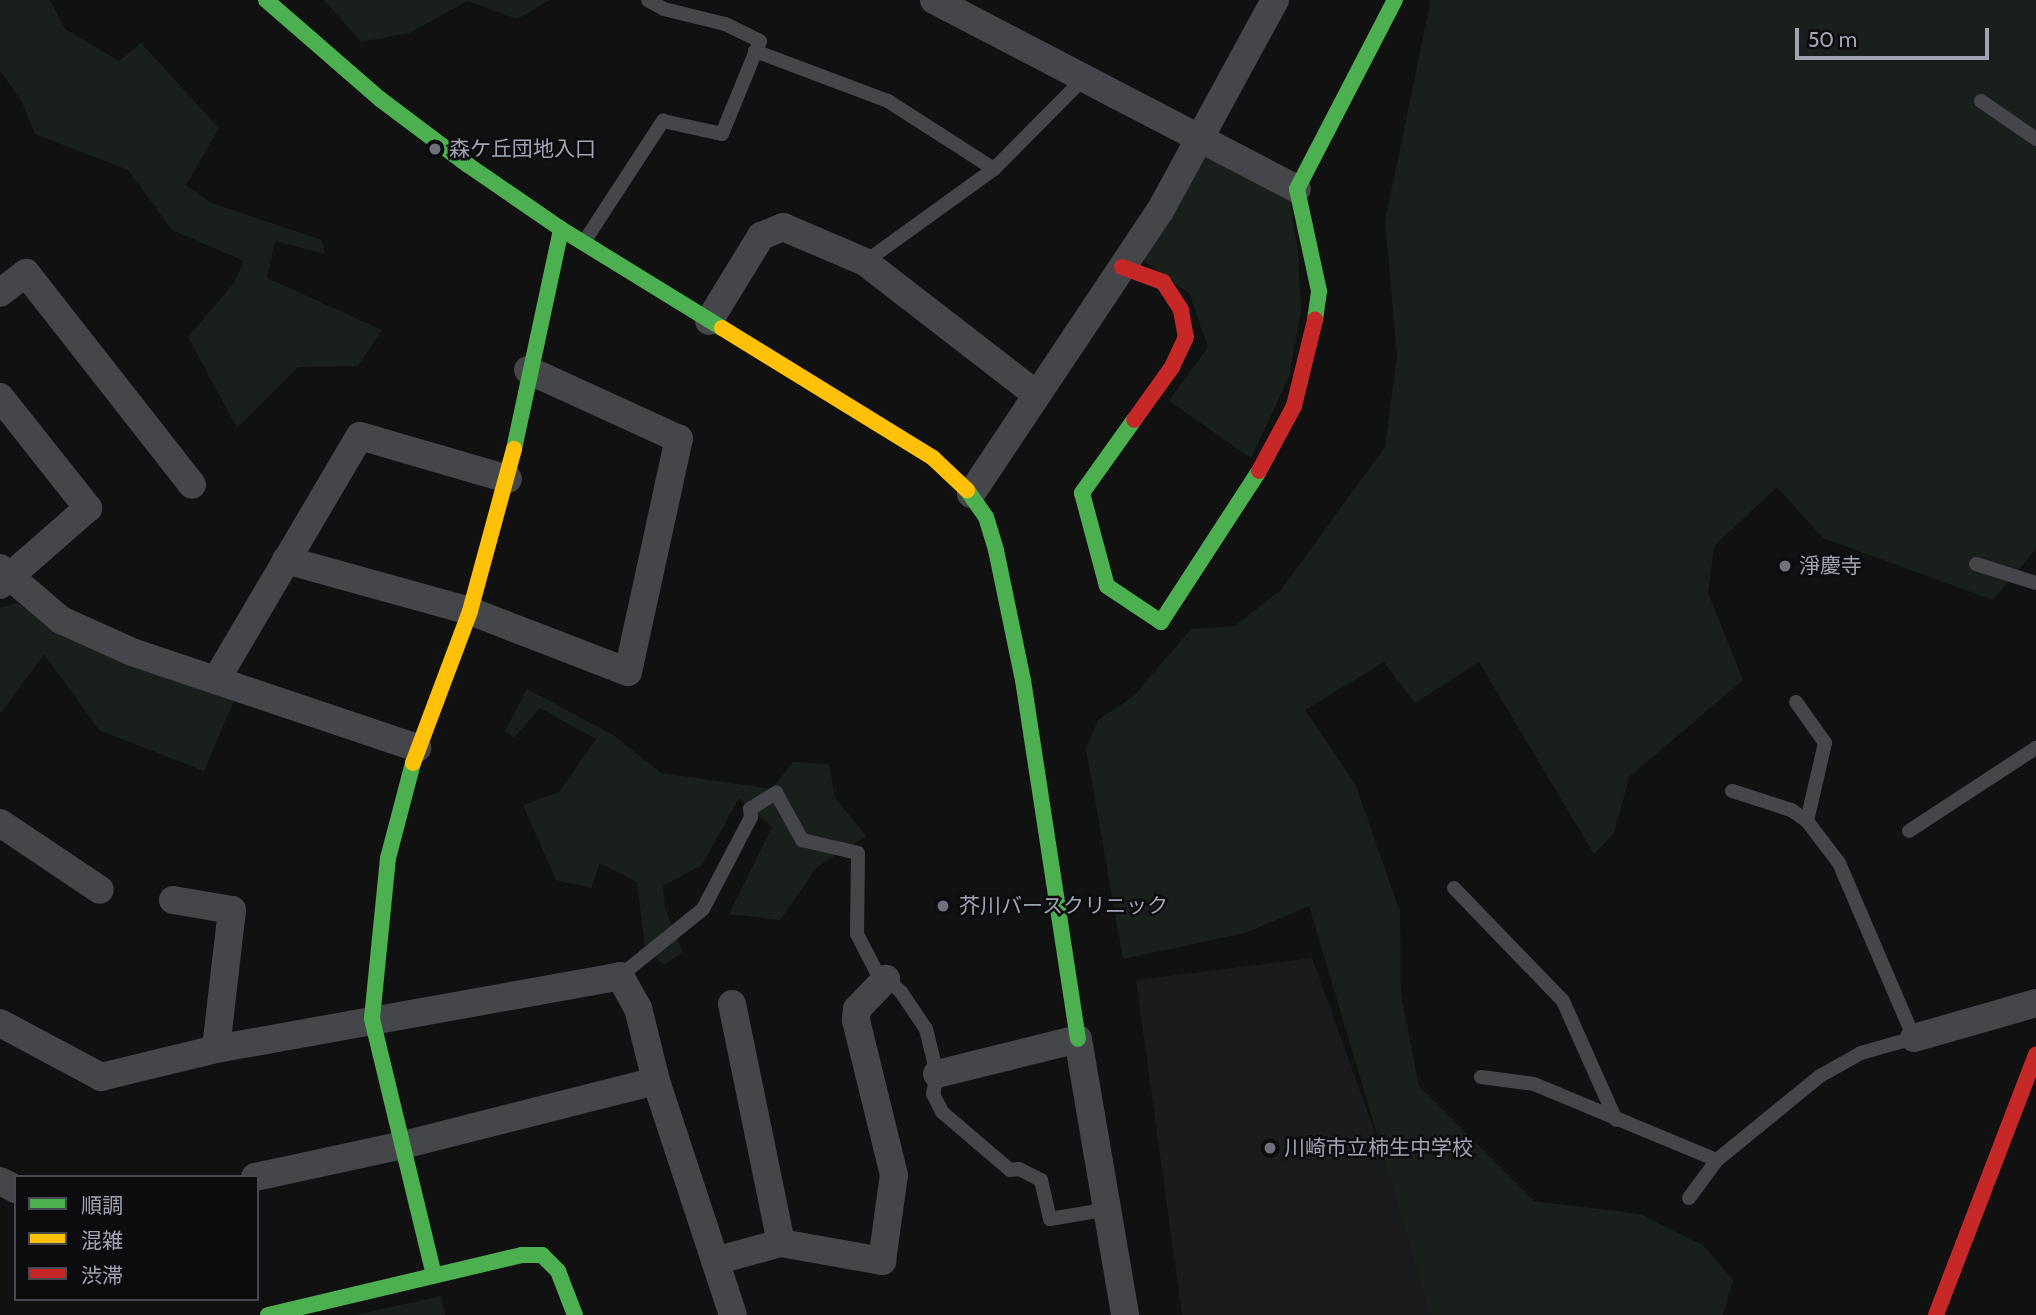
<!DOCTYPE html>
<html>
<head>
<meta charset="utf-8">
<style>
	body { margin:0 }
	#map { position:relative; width:2036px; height:1315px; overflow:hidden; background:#111; font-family:Cabin,"Noto Sans JP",sans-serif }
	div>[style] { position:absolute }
	.built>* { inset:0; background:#1b1b1d }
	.green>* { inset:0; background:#19201b }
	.lane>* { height:14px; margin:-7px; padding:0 7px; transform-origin:7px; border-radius:7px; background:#45464a }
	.street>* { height:28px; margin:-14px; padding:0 14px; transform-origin:14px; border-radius:14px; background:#45464a }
	.fast>* { height:16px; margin:-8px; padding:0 8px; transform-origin:8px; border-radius:8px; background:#4caf50 }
	.slow>* { height:16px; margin:-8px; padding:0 8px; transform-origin:8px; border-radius:8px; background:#ffc107 }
	.jam>* { height:16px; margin:-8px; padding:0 8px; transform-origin:8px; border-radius:8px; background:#c62828 }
	.dots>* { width:19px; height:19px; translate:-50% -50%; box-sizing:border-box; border:4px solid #0c0b0d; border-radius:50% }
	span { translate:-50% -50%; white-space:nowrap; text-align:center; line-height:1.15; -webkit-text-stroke:5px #0c0b0d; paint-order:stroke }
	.poi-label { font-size:21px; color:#a0a5b4 }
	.left { translate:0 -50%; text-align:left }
	.legend { position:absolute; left:14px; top:1175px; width:245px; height:126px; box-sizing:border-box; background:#0c0b0d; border:2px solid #474950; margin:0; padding:9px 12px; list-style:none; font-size:21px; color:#a0a5b4 }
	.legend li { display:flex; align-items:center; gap:14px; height:35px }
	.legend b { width:35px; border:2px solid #474950 }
	.scale { position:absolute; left:1795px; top:28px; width:194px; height:32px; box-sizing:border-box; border:4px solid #a0a5b4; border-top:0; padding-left:9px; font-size:21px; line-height:24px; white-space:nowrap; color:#a0a5b4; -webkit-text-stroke:5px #0c0b0d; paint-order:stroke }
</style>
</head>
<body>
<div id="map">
	<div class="built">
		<div style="clip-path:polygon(1312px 958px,1441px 1315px,1182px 1315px,1136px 980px)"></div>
	</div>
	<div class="green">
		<div style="clip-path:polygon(0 0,50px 0,65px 29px,119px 61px,141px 43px,219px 128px,186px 185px,211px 203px,322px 240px,325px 254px,275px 241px,267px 278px,382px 330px,358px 366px,298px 367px,237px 428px,188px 337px,234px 283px,244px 261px,172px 230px,128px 170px,35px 134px,21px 100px,0 71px)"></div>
		<div style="clip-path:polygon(324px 0,550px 0,517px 19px,468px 1px,409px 33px,361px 42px)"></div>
		<div style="clip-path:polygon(1431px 0,2036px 0,2036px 549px,1993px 600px,1823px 538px,1777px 487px,1714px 546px,1708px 593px,1743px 680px,1629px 777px,1614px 833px,1594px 854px,1479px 662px,1415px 703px,1384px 662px,1305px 710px,1356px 786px,1400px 912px,1401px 994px,1419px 1086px,1534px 1201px,1640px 1214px,1703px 1245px,1733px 1280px,1723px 1315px,1431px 1315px,1309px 906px,1245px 933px,1123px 959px,1086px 748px,1098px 720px,1134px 696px,1191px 629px,1235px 626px,1281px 590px,1385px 447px,1397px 355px,1385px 221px)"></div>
		<div style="clip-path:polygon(1202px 155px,1289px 194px,1298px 252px,1301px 311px,1289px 377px,1251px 458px,1169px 401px,1208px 347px,1190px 294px,1137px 256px)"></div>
		<div style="clip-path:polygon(18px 603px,54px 627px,235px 698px,204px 771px,99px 730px,44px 654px,0 714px,0 608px)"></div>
		<div style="clip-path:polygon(527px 689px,613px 735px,661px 773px,772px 789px,793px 762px,829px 764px,835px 798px,866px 836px,817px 867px,780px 920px,729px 914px,772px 827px,739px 798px,702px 865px,663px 886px,665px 909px,683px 952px,664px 965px,645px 946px,637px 882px,600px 863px,591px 888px,556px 880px,523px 805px,559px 792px,596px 739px,540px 708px,514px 738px,505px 731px)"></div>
		<div style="clip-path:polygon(441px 1296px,445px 1315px,355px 1315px)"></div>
	</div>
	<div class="lane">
		<div style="left:755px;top:51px;width:142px;rotate:20.6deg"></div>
		<div style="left:888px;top:101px;width:126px;rotate:32.7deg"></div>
		<div style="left:1981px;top:101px;width:67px;rotate:34.6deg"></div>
		<div style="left:584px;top:242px;width:145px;rotate:-56.9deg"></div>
		<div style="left:663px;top:121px;width:60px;rotate:12.4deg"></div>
		<div style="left:722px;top:134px;width:100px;rotate:-67.8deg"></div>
		<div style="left:760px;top:41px;width:39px;rotate:-154deg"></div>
		<div style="left:725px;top:24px;width:63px;rotate:-166.2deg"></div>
		<div style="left:664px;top:9px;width:18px;rotate:-151deg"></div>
		<div style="left:865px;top:262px;width:159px;rotate:-35.8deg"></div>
		<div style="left:994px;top:169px;width:129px;rotate:-45.3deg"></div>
		<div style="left:1976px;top:564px;width:63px;rotate:17.6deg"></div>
		<div style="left:1796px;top:702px;width:50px;rotate:54.7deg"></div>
		<div style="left:1825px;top:743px;width:80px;rotate:103deg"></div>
		<div style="left:1909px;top:831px;width:152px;rotate:-33.2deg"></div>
		<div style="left:1454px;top:888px;width:157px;rotate:46deg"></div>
		<div style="left:1563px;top:1001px;width:130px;rotate:66deg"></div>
		<div style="left:620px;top:976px;width:107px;rotate:-38.9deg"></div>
		<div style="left:703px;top:909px;width:104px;rotate:-62.4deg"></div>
		<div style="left:751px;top:817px;width:8px;rotate:-97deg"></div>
		<div style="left:750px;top:809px;width:31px;rotate:-32deg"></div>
		<div style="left:776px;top:793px;width:54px;rotate:61deg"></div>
		<div style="left:802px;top:840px;width:57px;rotate:13.1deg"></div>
		<div style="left:858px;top:853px;width:81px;rotate:90.7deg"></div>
		<div style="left:857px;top:934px;width:42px;rotate:62.8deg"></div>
		<div style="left:876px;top:971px;width:33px;rotate:40deg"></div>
		<div style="left:901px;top:992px;width:45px;rotate:56deg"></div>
		<div style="left:926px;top:1029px;width:46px;rotate:76.3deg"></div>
		<div style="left:937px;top:1074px;width:20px;rotate:101deg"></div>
		<div style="left:933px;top:1094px;width:20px;rotate:63deg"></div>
		<div style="left:942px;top:1112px;width:89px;rotate:40.5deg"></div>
		<div style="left:1010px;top:1170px;width:9px;rotate:-6deg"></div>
		<div style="left:1019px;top:1169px;width:25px;rotate:27deg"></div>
		<div style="left:1041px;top:1180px;width:40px;rotate:77deg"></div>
		<div style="left:1050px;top:1219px;width:61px;rotate:-9.5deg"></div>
		<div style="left:1481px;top:1077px;width:53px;rotate:7.5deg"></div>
		<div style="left:1534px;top:1084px;width:198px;rotate:22.6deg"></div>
		<div style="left:1689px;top:1198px;width:47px;rotate:-53.6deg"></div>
		<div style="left:1717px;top:1160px;width:133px;rotate:-39.2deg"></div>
		<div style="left:1820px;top:1076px;width:47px;rotate:-29.3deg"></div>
		<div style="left:1861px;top:1053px;width:55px;rotate:-15.8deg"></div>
		<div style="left:1914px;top:1038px;width:190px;rotate:-113.2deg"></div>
		<div style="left:1839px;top:863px;width:53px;rotate:-127.3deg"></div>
		<div style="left:1807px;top:821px;width:19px;rotate:-145deg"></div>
		<div style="left:1791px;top:810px;width:62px;rotate:-162.1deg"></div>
	</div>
	<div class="street">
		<div style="left:934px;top:0;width:409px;rotate:27.5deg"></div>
		<div style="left:0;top:293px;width:33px;rotate:-38deg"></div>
		<div style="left:26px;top:273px;width:269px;rotate:51.9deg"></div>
		<div style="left:709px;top:321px;width:100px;rotate:-58.5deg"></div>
		<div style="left:761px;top:236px;width:24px;rotate:-22deg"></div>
		<div style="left:783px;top:227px;width:89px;rotate:23.1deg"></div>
		<div style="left:865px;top:262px;width:217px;rotate:37.7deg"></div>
		<div style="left:0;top:397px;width:142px;rotate:51.6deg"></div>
		<div style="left:88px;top:508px;width:117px;rotate:138.8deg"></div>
		<div style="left:971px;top:494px;width:340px;rotate:-56.3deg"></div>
		<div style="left:1160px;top:211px;width:240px;rotate:-61.4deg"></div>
		<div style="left:286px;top:560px;width:191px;rotate:15.5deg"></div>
		<div style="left:470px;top:611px;width:169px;rotate:21.1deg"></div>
		<div style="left:628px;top:672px;width:239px;rotate:-77.7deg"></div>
		<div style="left:679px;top:439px;width:166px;rotate:-155.4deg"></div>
		<div style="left:0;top:568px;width:80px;rotate:40.4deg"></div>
		<div style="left:61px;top:620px;width:78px;rotate:24.3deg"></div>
		<div style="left:132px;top:652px;width:301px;rotate:18.6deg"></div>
		<div style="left:216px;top:680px;width:283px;rotate:-59.5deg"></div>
		<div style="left:360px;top:436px;width:154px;rotate:16.2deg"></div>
		<div style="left:0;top:823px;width:120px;rotate:33.8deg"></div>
		<div style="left:173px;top:900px;width:60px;rotate:9.6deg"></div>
		<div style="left:232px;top:910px;width:140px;rotate:96.6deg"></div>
		<div style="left:732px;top:1004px;width:244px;rotate:78.4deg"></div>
		<div style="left:0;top:1023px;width:115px;rotate:28.1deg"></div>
		<div style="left:101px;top:1077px;width:118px;rotate:-13.7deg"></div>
		<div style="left:216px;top:1049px;width:411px;rotate:-10.2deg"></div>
		<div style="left:620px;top:976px;width:37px;rotate:61deg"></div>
		<div style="left:638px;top:1008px;width:75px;rotate:76.1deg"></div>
		<div style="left:656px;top:1081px;width:246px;rotate:71.8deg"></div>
		<div style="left:1914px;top:1038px;width:127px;rotate:-16deg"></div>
		<div style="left:937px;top:1074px;width:145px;rotate:-13.9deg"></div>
		<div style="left:1078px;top:1039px;width:280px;rotate:80.3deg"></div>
		<div style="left:255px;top:1177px;width:151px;rotate:-12.2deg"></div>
		<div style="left:403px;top:1145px;width:261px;rotate:-14.2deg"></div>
		<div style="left:0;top:1181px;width:18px;rotate:27deg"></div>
		<div style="left:715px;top:1261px;width:68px;rotate:-15.3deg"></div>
		<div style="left:781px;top:1243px;width:103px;rotate:10.1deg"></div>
		<div style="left:882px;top:1261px;width:87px;rotate:-82.1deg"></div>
		<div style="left:894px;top:1175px;width:160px;rotate:-103.8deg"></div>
		<div style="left:856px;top:1020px;width:11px;rotate:-85deg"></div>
		<div style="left:857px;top:1009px;width:42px;rotate:-46deg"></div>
	</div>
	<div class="fast">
		<div style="left:266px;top:0;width:151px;rotate:41deg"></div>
		<div style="left:380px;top:99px;width:110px;rotate:36.9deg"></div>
		<div style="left:468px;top:165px;width:113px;rotate:34.5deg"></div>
		<div style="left:561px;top:229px;width:189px;rotate:31.6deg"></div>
		<div style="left:1315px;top:320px;width:29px;rotate:-82deg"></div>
		<div style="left:1319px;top:291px;width:104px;rotate:-102.2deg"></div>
		<div style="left:1297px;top:189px;width:213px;rotate:-62.6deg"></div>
		<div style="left:1134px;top:420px;width:90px;rotate:125.5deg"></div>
		<div style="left:1082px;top:493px;width:96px;rotate:75deg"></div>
		<div style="left:1107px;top:586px;width:65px;rotate:33.7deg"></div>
		<div style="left:1161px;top:622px;width:180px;rotate:-57deg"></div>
		<div style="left:514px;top:449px;width:225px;rotate:-77.9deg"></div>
		<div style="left:967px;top:490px;width:33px;rotate:55deg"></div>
		<div style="left:986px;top:517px;width:34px;rotate:73deg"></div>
		<div style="left:996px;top:550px;width:133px;rotate:78.3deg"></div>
		<div style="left:1023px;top:680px;width:363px;rotate:81.3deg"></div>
		<div style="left:413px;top:763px;width:98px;rotate:104.7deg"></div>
		<div style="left:388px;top:858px;width:162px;rotate:95.7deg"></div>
		<div style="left:372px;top:1019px;width:264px;rotate:76.4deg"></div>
		<div style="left:268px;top:1315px;width:261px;rotate:-13.3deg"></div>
		<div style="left:522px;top:1255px;width:20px"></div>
		<div style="left:542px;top:1255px;width:23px;rotate:45deg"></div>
		<div style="left:558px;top:1271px;width:47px;rotate:68.9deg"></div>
	</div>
	<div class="slow">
		<div style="left:722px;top:328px;width:248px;rotate:31.6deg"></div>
		<div style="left:933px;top:458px;width:47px;rotate:43.3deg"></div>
		<div style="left:413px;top:763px;width:162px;rotate:-69.4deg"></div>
		<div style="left:470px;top:611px;width:168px;rotate:-74.8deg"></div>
	</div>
	<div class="jam">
		<div style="left:1122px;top:267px;width:44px;rotate:20.1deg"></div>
		<div style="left:1163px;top:282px;width:33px;rotate:57deg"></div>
		<div style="left:1181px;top:310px;width:27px;rotate:80deg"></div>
		<div style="left:1186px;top:337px;width:33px;rotate:115deg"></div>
		<div style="left:1172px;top:367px;width:65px;rotate:125.6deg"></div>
		<div style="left:1259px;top:471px;width:74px;rotate:-61.7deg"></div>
		<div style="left:1294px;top:406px;width:89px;rotate:-76.3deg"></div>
		<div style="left:1936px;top:1315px;width:279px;rotate:-69deg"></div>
	</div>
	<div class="dots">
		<div style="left:435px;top:149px;background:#6e717b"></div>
		<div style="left:1785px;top:566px;background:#6e717b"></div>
		<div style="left:943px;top:906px;background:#6e717b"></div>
		<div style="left:1270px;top:1148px;background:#6e717b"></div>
	</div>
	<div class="poi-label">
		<span class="left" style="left:449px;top:149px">森ケ丘団地入口</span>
		<span class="left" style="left:1799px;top:566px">淨慶寺</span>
		<span class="left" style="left:959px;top:906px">芥川バースクリニック</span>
		<span class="left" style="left:1284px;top:1148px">川崎市立柿生中学校</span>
	</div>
	<ul class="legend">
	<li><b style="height:9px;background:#4caf50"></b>順調</li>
	<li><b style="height:9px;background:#ffc107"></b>混雑</li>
	<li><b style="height:9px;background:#c62828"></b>渋滞</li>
	</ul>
	<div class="scale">50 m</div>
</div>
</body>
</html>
